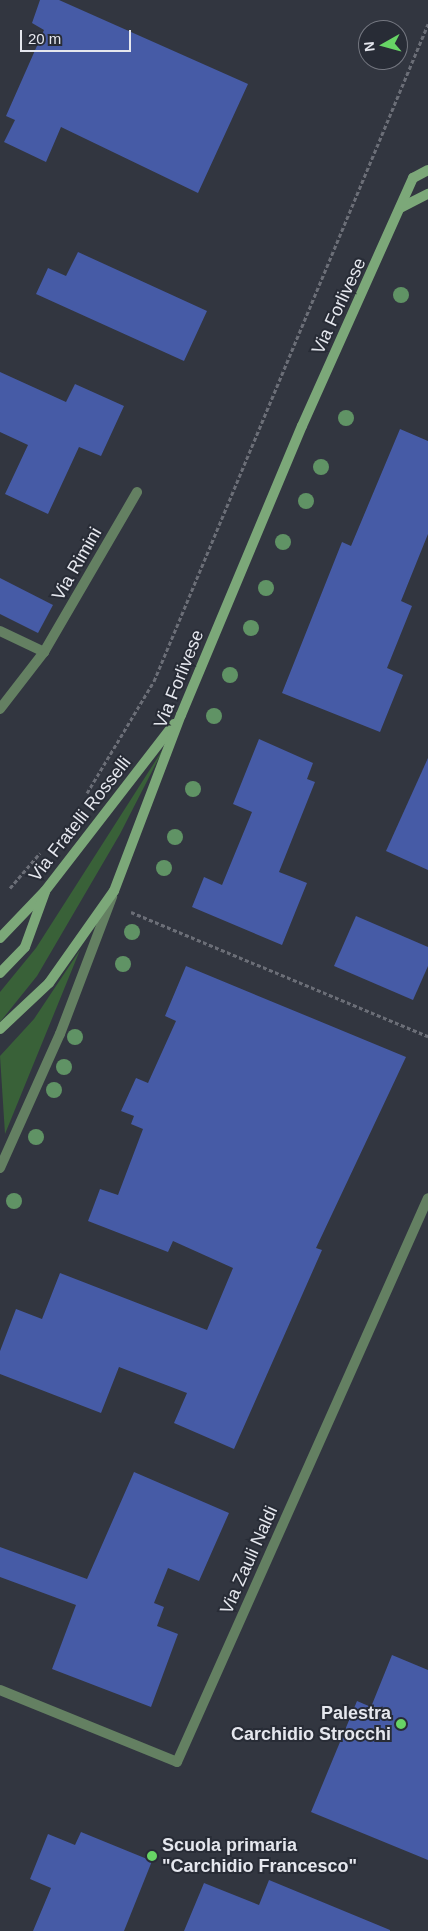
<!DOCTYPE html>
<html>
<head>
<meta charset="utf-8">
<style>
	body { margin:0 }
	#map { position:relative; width:428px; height:1931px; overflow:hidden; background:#323640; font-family:Arial,sans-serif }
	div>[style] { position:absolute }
	.green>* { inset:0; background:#396138 }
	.building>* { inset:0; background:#465ba6 }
	.path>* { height:3px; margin-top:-1.5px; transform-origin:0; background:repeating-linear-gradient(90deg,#6b6e77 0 4px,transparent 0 6.5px) }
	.street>* { height:10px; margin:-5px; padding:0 5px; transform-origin:5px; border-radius:5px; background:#648062 }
	.secondary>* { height:10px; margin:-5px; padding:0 5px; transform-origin:5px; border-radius:5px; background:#7ca879 }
	.trees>* { width:16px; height:16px; margin:-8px; border-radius:50%; background:#609365 }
	.dots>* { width:14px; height:14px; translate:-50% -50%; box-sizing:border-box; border:2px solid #282c36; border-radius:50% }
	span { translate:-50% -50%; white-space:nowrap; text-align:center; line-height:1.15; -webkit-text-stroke:4px #282c36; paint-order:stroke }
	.street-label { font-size:18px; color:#e5e7ee }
	.poi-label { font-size:18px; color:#e5e7ee; font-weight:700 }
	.right { translate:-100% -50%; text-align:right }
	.left { translate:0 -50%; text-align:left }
	.north { position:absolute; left:358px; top:20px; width:50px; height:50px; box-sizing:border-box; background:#282c36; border:1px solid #747780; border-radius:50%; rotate:263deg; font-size:14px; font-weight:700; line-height:20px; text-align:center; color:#e5e7ee }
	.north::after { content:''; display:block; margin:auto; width:18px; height:22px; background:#67d465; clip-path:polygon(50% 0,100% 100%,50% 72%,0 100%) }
	.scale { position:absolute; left:20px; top:30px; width:111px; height:22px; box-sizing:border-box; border:2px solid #e5e7ee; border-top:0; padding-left:6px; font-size:15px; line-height:18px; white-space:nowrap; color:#e5e7ee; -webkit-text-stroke:4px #282c36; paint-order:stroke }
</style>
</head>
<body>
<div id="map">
	<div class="green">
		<div style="clip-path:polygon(165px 746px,120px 834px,37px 976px,0 1022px,0 992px,36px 948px)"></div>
		<div style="clip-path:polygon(80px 950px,5px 1134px,0 1056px,34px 1019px)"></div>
	</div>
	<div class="building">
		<div style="clip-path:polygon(40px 0,59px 0,248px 84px,198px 193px,61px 127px,46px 162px,4px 142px,15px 120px,6px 116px,44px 30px,32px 23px)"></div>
		<div style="clip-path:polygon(78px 252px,207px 311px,184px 361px,36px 294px,48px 268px,66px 276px)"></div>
		<div style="clip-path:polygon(0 372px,66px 402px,75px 384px,124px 406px,101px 456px,79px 447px,48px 514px,5px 494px,28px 445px,0 432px)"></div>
		<div style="clip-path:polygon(400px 429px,428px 441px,428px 534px,401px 601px,412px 606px,387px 668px,403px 675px,380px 732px,282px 693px,342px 542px,351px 546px)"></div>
		<div style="clip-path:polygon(0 578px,53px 605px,38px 633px,0 614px)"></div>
		<div style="clip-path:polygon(259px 739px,313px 763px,307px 779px,315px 782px,279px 872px,307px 883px,282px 945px,192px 907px,204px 877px,222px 885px,252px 812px,233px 804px)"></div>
		<div style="clip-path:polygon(428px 758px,428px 870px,386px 851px)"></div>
		<div style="clip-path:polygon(356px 916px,428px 947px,428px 966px,413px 1000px,334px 966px)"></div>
		<div style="clip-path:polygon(186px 966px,406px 1057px,316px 1248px,322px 1250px,234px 1449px,174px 1423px,187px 1393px,119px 1367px,101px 1413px,0 1374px,0 1351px,16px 1309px,42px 1319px,60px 1273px,207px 1330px,233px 1268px,173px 1241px,168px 1252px,88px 1221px,100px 1189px,118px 1195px,143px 1129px,131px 1124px,134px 1116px,121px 1111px,136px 1078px,148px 1083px,176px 1021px,165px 1016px)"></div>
		<div style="clip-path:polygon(134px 1472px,229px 1513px,199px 1581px,168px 1568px,154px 1603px,164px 1607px,157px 1626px,178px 1634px,151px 1707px,52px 1669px,76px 1605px,0 1577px,0 1547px,87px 1579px)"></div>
		<div style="clip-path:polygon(392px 1655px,428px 1670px,428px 1860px,311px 1812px,357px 1701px,371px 1707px)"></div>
		<div style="clip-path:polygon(81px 1832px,152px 1861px,124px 1931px,33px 1931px,51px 1888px,30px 1879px,48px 1834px,75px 1845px)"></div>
		<div style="clip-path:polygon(269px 1880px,390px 1930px,390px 1931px,184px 1931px,204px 1883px,259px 1905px)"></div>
	</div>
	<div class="path">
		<div style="left:87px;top:793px;width:131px;rotate:-59.1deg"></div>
		<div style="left:154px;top:681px;width:712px;rotate:-67.36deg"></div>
		<div style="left:10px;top:888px;width:46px;rotate:-49.4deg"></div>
		<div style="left:131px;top:912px;width:322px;rotate:22.7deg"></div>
	</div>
	<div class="street">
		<div style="left:0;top:631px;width:49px;rotate:25.5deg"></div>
		<div style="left:44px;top:652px;width:72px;rotate:127.7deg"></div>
		<div style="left:44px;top:652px;width:185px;rotate:-59.8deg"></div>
		<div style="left:0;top:1168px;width:147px;rotate:-65.9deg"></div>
		<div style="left:60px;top:1034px;width:147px;rotate:-69.2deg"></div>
		<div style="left:0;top:1690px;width:191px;rotate:22.1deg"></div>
		<div style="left:177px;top:1762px;width:617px;rotate:-66.01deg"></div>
	</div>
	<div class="secondary">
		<div style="left:402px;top:207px;width:29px;rotate:-27deg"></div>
		<div style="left:0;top:938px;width:65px;rotate:-46.2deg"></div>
		<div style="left:45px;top:891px;width:211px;rotate:-52.3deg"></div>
		<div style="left:0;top:973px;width:36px;rotate:-46deg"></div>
		<div style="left:25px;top:947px;width:59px;rotate:-70deg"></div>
		<div style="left:0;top:1029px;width:67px;rotate:-43.2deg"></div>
		<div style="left:49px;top:983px;width:113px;rotate:-54.8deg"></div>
		<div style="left:114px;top:891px;width:188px;rotate:-69.2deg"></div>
		<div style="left:181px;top:715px;width:313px;rotate:-67.3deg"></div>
		<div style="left:302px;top:426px;width:272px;rotate:-65.9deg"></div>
		<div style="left:413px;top:178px;width:17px;rotate:-28deg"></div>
	</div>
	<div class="trees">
		<div style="left:401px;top:295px"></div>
		<div style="left:346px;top:418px"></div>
		<div style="left:321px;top:467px"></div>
		<div style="left:306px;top:501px"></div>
		<div style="left:283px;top:542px"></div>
		<div style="left:266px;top:588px"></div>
		<div style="left:251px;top:628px"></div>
		<div style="left:230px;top:675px"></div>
		<div style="left:214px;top:716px"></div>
		<div style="left:193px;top:789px"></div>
		<div style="left:175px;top:837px"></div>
		<div style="left:164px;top:868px"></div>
		<div style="left:132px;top:932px"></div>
		<div style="left:123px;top:964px"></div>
		<div style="left:75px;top:1037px"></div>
		<div style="left:64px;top:1067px"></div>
		<div style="left:54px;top:1090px"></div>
		<div style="left:36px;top:1137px"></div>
		<div style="left:14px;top:1201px"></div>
	</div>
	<div class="dots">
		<div style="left:401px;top:1724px;background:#67d465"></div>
		<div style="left:152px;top:1856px;background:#67d465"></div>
	</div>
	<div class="street-label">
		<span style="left:339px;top:306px;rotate:-65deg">Via Forlivese</span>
		<span style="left:77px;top:564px;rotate:-60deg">Via Rimini</span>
		<span style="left:179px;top:679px;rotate:-68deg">Via Forlivese</span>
		<span style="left:80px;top:819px;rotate:-52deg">Via Fratelli Rosselli</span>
		<span style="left:249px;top:1560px;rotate:-66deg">Via Zauli Naldi</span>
	</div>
	<div class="poi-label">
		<span class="right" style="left:391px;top:1724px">Palestra<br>Carchidio Strocchi</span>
		<span class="left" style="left:162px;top:1856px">Scuola primaria<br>"Carchidio Francesco"</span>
	</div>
	<div class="north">N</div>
	<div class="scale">20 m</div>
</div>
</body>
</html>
